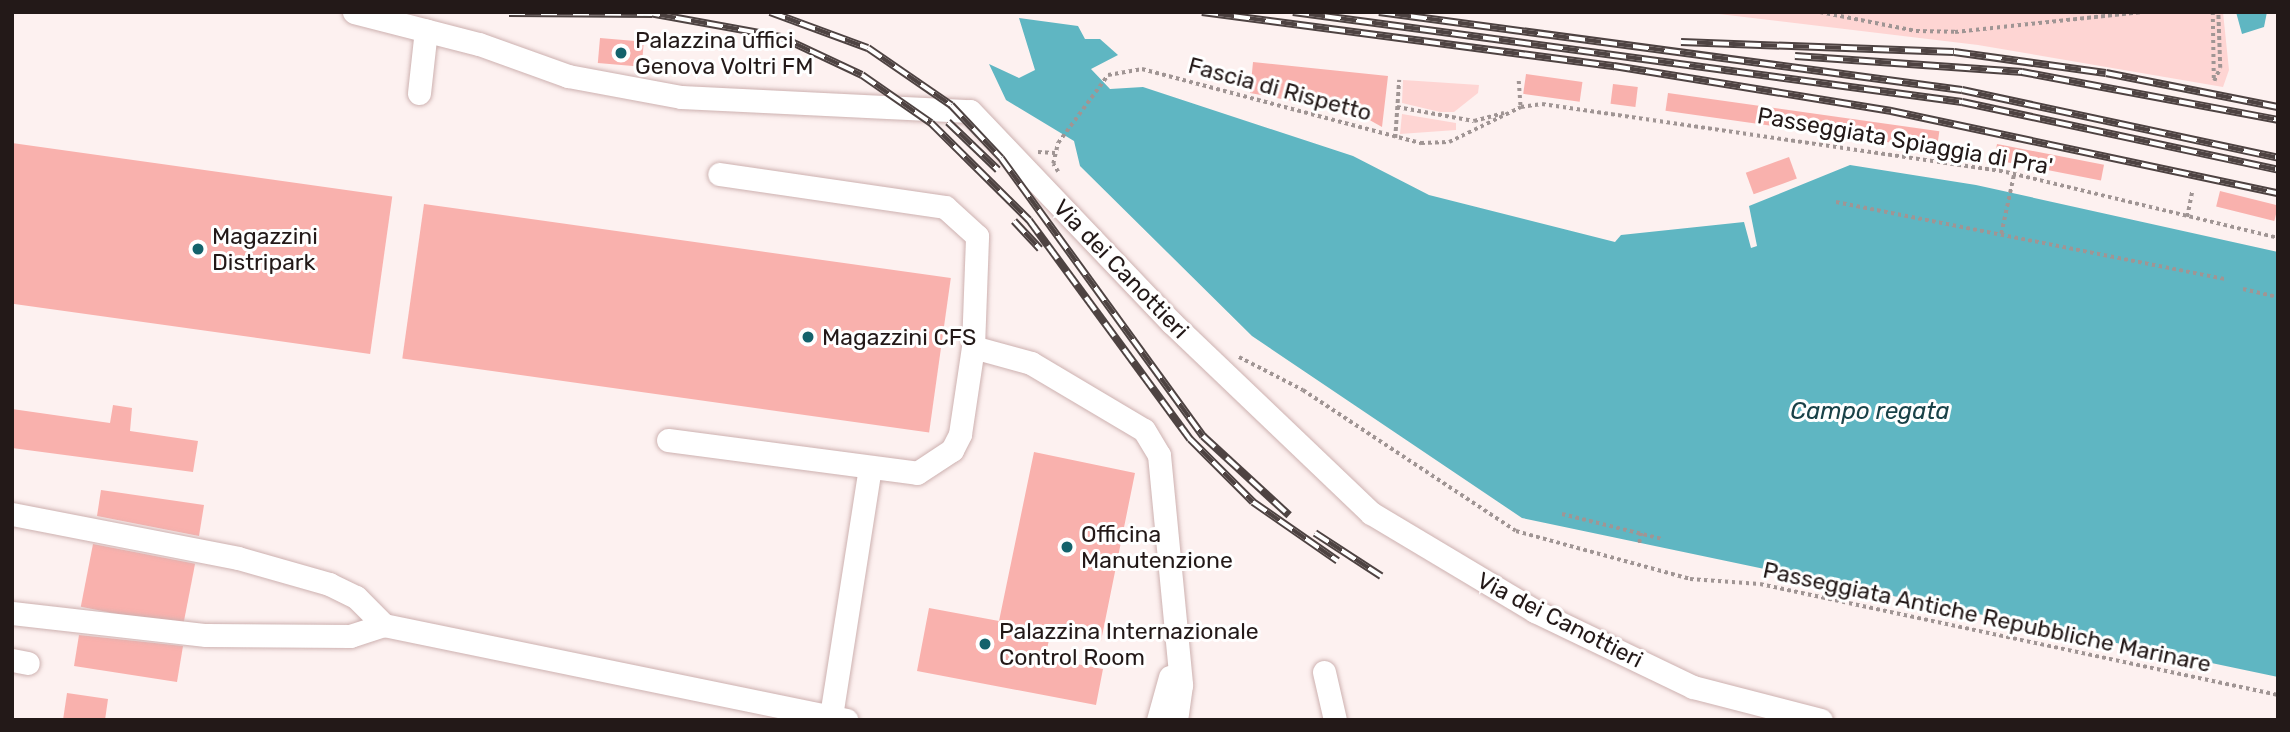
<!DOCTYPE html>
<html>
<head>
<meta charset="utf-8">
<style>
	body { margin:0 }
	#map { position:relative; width:2290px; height:732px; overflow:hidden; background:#fdf1f0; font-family:Rubik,sans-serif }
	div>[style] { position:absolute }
	.green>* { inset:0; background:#fed5d3 }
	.water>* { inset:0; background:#5fb6c2 }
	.building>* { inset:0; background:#f9b1ad; transform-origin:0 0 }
	.path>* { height:3.5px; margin-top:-1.75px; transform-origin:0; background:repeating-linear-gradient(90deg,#a09594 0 3.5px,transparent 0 7px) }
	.roads { filter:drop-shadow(0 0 2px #cdb1b0) drop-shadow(0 0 2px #cdb1b0) }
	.minor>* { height:23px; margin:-11.5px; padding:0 11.5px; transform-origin:11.5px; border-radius:11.5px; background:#fff }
	.rail>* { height:8px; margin-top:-4px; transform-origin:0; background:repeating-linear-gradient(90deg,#fff 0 16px,#4e4342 0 32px); box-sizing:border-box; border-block:2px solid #4e4342 }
	.dots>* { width:19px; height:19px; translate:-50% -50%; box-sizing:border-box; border:4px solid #fff; border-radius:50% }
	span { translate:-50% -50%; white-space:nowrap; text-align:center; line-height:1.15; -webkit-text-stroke:6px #fff; paint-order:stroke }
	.poi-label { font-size:23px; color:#231918 }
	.left { translate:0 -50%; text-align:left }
	.street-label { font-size:23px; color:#231918 }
	.water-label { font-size:24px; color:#194248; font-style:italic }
	.frame { position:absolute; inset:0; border:14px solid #231918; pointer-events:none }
</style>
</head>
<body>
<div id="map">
	<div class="green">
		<div style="clip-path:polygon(1702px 12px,2223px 12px,2229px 70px,2223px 87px,1978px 45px)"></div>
		<div style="clip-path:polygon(1403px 80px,1479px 85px,1478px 93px,1454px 112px,1440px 112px,1402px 103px)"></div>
		<div style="clip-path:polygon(1402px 114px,1456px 123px,1456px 130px,1400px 134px)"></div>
	</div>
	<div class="water">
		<div style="clip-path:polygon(2236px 12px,2267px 12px,2264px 27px,2242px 34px)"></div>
		<div style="clip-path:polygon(1019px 18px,1078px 26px,1085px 39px,1100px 39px,1118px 55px,1091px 69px,1110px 89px,1143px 87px,1353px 156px,1429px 195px,1615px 242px,1621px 235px,1744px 222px,1751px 248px,1757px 246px,1749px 206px,1850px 165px,1976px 185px,2278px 252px,2278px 677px,1522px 518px,1252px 336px,1080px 166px,1074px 141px,1006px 100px,989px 64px,1019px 78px,1035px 70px)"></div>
	</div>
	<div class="building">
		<div style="left:600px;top:38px;width:44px;height:25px;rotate:5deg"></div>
		<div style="clip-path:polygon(1253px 62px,1388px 76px,1382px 127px,1357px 113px,1250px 93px)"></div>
		<div style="left:1526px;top:74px;width:57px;height:20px;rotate:8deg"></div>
		<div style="left:1613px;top:84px;width:25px;height:20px;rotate:7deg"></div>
		<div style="left:1668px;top:93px;width:274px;height:18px;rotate:8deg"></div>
		<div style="left:12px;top:143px;width:384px;height:159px;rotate:8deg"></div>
		<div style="left:1997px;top:144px;width:109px;height:16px;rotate:11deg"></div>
		<div style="left:1789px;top:157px;width:23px;height:46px;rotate:70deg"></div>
		<div style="left:2220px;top:191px;width:60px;height:16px;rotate:14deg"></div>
		<div style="left:424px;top:204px;width:532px;height:156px;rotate:8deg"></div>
		<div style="clip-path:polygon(113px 405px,132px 408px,130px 431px,198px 441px,193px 472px,12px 448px,12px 409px,110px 423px)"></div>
		<div style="clip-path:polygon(1034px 452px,1135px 473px,1101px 641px,1051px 631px,1045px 658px,1103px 669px,1096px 705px,917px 671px,929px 608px,999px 621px)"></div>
		<div style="clip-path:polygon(101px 490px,204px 505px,199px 536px,97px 516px)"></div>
		<div style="left:93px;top:544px;width:104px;height:64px;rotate:11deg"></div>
		<div style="clip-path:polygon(79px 635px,183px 646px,177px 682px,74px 666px)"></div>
		<div style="clip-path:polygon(67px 693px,108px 699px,105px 720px,63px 720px)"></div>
	</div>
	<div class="path">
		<div style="left:1820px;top:12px;width:98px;rotate:11.2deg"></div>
		<div style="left:1916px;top:31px;width:39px;rotate:1deg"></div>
		<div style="left:1955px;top:32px;width:188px;rotate:-6.1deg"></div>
		<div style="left:2213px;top:12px;width:67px;rotate:89.1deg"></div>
		<div style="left:1519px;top:81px;width:26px;rotate:86deg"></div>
		<div style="left:2214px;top:81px;width:14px;rotate:-65deg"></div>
		<div style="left:2220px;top:68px;width:56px;rotate:-92deg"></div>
		<div style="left:1397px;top:107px;width:78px;rotate:10.3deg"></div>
		<div style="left:1474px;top:121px;width:31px;rotate:-15deg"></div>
		<div style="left:1395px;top:138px;width:58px;rotate:-86.1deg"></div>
		<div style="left:1038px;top:152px;width:17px;rotate:3deg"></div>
		<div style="left:1058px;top:172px;width:9px;rotate:-122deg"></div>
		<div style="left:1053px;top:164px;width:22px;rotate:-77deg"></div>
		<div style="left:1058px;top:143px;width:84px;rotate:-53.7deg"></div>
		<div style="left:1108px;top:75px;width:35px;rotate:-10deg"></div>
		<div style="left:1142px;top:69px;width:289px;rotate:14.9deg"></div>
		<div style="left:1421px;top:143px;width:28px;rotate:-2deg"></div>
		<div style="left:1449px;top:142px;width:80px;rotate:-25.9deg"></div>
		<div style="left:1521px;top:107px;width:21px;rotate:-8deg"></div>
		<div style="left:1542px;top:104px;width:469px;rotate:8.3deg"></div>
		<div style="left:2006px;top:172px;width:280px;rotate:13.6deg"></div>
		<div style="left:1836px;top:202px;width:397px;rotate:11.2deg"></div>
		<div style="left:2187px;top:217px;width:26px;rotate:-79deg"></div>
		<div style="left:2001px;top:234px;width:61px;rotate:-77.8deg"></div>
		<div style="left:2243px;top:289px;width:36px;rotate:13deg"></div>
		<div style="left:1239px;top:357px;width:72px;rotate:27.3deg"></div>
		<div style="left:1303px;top:390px;width:255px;rotate:33.5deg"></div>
		<div style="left:1516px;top:531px;width:180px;rotate:15.4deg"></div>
		<div style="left:1690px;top:579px;width:70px;rotate:4.1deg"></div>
		<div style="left:1760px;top:584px;width:530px;rotate:12.09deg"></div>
		<div style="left:1562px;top:514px;width:103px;rotate:14deg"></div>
		<div style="left:1639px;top:543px;width:10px;rotate:-79deg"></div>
	</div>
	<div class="roads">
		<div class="minor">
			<div style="left:354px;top:12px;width:129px;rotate:14.4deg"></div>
			<div style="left:479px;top:44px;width:95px;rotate:19.8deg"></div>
			<div style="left:568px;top:76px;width:115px;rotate:10.5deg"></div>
			<div style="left:681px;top:97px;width:289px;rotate:2.8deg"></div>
			<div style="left:970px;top:111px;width:293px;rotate:46.4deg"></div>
			<div style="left:1172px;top:323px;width:275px;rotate:43.7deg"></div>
			<div style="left:1371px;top:513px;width:191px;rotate:30.9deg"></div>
			<div style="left:1535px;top:611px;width:175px;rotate:25.7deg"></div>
			<div style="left:1693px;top:687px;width:132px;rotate:14.5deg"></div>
			<div style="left:419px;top:93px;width:63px;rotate:-83.7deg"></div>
			<div style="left:973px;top:347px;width:60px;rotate:15.4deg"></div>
			<div style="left:1031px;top:363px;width:131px;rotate:30.7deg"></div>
			<div style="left:1144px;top:430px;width:29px;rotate:59deg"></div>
			<div style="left:1159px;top:455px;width:231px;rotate:84.5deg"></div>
			<div style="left:1181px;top:685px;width:35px;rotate:98deg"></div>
			<div style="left:668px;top:440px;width:251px;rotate:7.5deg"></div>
			<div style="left:917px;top:473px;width:42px;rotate:-33.3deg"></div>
			<div style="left:952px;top:450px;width:18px;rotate:-63deg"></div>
			<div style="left:960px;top:434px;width:88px;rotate:-81.5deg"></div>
			<div style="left:973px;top:347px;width:111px;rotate:-87.9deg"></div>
			<div style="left:977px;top:236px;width:43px;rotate:-137.8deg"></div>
			<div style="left:945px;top:207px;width:228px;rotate:-171.7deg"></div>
			<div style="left:12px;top:514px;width:230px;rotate:11deg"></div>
			<div style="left:238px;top:558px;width:95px;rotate:15.9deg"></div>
			<div style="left:329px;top:584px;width:30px;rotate:26deg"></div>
			<div style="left:356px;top:597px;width:40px;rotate:45deg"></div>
			<div style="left:12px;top:613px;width:195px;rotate:6.5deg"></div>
			<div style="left:206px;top:635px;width:144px;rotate:0.4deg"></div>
			<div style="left:350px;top:636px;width:36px;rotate:-18deg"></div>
			<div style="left:384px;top:625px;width:472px;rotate:11.6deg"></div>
			<div style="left:12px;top:660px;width:16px;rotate:11deg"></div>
			<div style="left:1324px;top:672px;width:49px;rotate:77.1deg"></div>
			<div style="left:831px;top:716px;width:251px;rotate:-81.1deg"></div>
			<div style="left:1158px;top:720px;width:45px;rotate:-74.4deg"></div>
		</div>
	</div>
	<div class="rail">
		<div style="left:644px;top:12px;width:139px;rotate:10.3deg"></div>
		<div style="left:781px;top:37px;width:89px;rotate:25.1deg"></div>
		<div style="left:862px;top:75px;width:84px;rotate:34.8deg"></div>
		<div style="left:931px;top:123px;width:138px;rotate:44.7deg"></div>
		<div style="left:1029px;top:220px;width:272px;rotate:53.7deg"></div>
		<div style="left:1190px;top:439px;width:89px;rotate:45deg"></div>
		<div style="left:1253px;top:502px;width:103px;rotate:34.8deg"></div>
		<div style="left:770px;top:12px;width:104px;rotate:20.2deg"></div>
		<div style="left:868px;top:48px;width:101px;rotate:34.5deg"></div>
		<div style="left:951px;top:105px;width:73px;rotate:46.7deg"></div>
		<div style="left:1001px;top:158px;width:344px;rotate:54deg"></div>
		<div style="left:1203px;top:436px;width:117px;rotate:42.6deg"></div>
		<div style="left:1202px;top:12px;width:416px;rotate:7.5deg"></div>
		<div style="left:1614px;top:66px;width:281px;rotate:9.2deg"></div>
		<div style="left:1891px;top:111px;width:396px;rotate:12deg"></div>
		<div style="left:1293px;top:12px;width:675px;rotate:7.66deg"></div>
		<div style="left:1962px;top:102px;width:323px;rotate:12.1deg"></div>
		<div style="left:1379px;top:12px;width:588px;rotate:7.62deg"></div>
		<div style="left:1962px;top:90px;width:323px;rotate:12.1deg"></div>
		<div style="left:509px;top:13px;width:143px;rotate:0.4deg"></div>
		<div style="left:1681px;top:42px;width:273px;rotate:2.1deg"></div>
		<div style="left:1954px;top:52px;width:153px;rotate:7.9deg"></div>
		<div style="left:2106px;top:73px;width:175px;rotate:11.2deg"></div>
		<div style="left:1795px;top:56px;width:228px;rotate:4deg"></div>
		<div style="left:2022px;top:72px;width:260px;rotate:10.6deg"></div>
		<div style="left:948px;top:122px;width:69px;rotate:43.8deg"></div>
		<div style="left:1014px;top:221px;width:38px;rotate:47deg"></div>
		<div style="left:1315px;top:533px;width:79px;rotate:33.1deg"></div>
	</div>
	<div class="dots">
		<div style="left:621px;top:53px;background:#14626b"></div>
		<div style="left:198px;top:249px;background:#14626b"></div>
		<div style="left:808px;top:337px;background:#14626b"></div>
		<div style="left:1067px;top:547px;background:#14626b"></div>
		<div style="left:985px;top:644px;background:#14626b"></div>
	</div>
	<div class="poi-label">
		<span class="left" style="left:635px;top:53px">Palazzina uffici<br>Genova Voltri FM</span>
		<span class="left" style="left:212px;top:249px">Magazzini<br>Distripark</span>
		<span class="left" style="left:822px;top:337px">Magazzini CFS</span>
		<span class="left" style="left:1081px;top:547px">Officina<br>Manutenzione</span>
		<span class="left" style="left:999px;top:644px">Palazzina Internazionale<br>Control Room</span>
	</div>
	<div class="street-label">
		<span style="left:1280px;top:89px;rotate:15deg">Fascia di Rispetto</span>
		<span style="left:1905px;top:141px;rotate:10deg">Passeggiata Spiaggia di Pra'</span>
		<span style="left:1121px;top:269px;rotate:46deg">Via dei Canottieri</span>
		<span style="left:1987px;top:617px;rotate:12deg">Passeggiata Antiche Repubbliche Marinare</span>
		<span style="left:1560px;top:620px;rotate:27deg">Via dei Canottieri</span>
	</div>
	<div class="water-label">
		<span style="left:1870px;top:412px">Campo regata</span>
	</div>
	<div class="frame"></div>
</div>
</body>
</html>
